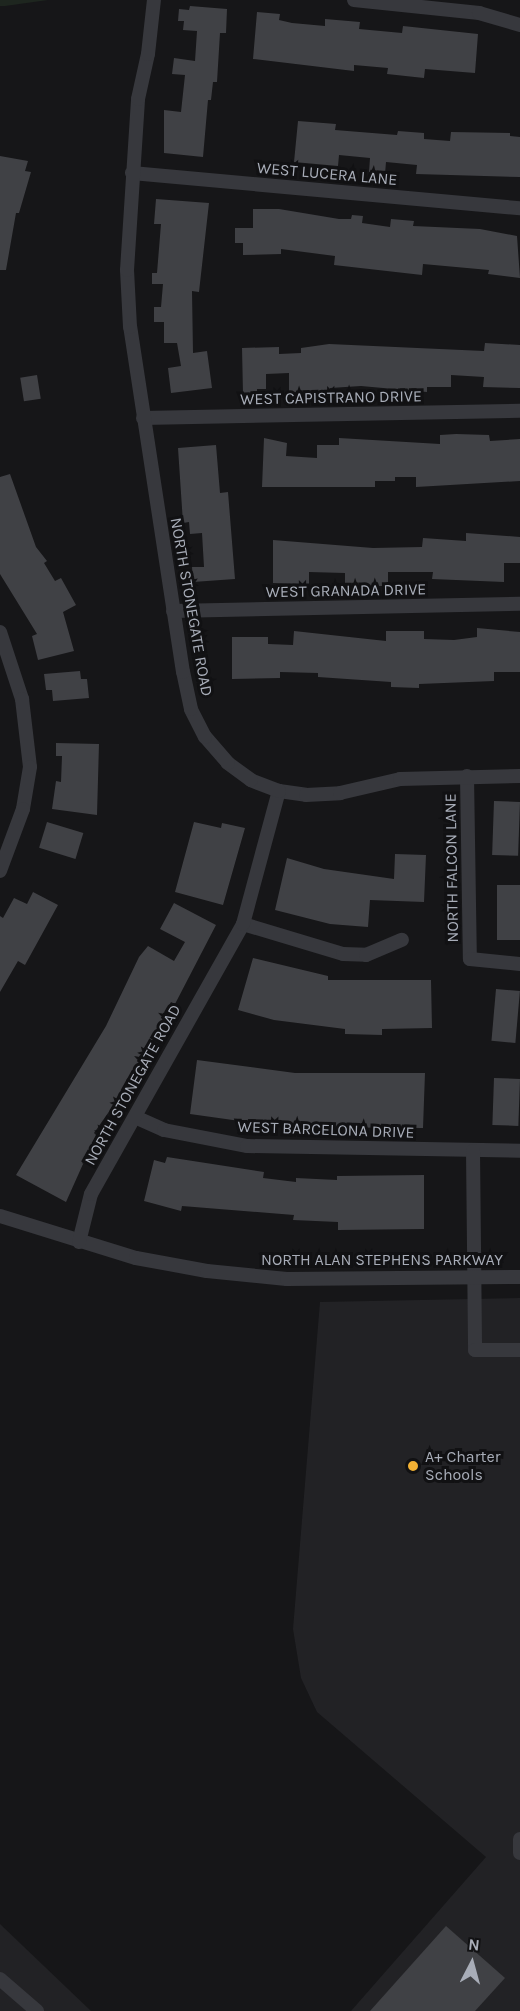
<!DOCTYPE html>
<html>
<head>
<meta charset="utf-8">
<style>
	body { margin:0 }
	#map { position:relative; width:520px; height:2011px; overflow:hidden; background:#161618; font-family:Karla,sans-serif }
	div>[style] { position:absolute }
	.built>* { inset:0; background:#222225 }
	.green>* { inset:0; background:#1e261f }
	.building>* { inset:0; background:#404145; transform-origin:0 0 }
	.minor>* { height:14px; margin:-7px; padding:0 7px; transform-origin:7px; border-radius:7px; background:#37383d }
	.dots>* { width:16px; height:16px; translate:-50% -50%; box-sizing:border-box; border:3px solid #111113; border-radius:50% }
	span { translate:-50% -50%; white-space:nowrap; text-align:center; line-height:1.15; -webkit-text-stroke:6px #111113; paint-order:stroke }
	.street-label { font-size:16px; color:#a8adb8 }
	.poi-label { font-size:16px; color:#a8adb8 }
	.left { translate:0 -50%; text-align:left }
	.north { position:absolute; left:442px; top:1933px; width:60px; height:60px; -webkit-text-stroke:4px #111113; paint-order:stroke; rotate:6deg; font-size:16px; font-weight:700; line-height:24px; text-align:center; color:#a8adb8 }
	.north::after { content:''; display:block; margin:auto; width:21px; height:27px; background:#a8adb8; clip-path:polygon(50% 0,100% 100%,50% 72%,0 100%) }
</style>
</head>
<body>
<div id="map">
	<div class="built">
		<div style="clip-path:polygon(520px 1298px,520px 2011px,351px 2011px,486px 1857px,317px 1712px,301px 1678px,293px 1629px,320px 1302px)"></div>
		<div style="clip-path:polygon(0 1924px,91px 2011px,0 2011px)"></div>
	</div>
	<div class="green">
		<div style="clip-path:polygon(0 0,48px 0,5px 6px,0 6px)"></div>
	</div>
	<div class="building">
		<div style="clip-path:polygon(190px 6px,227px 9px,226px 33px,220px 33px,217px 82px,213px 82px,211px 100px,208px 100px,203px 157px,164px 153px,164px 110px,181px 112px,185px 75px,172px 74px,174px 58px,195px 61px,197px 31px,183px 30px,184px 21px,178px 21px,179px 9px,189px 10px)"></div>
		<div style="clip-path:polygon(257px 12px,280px 14px,279px 20px,292px 23px,325px 26px,325px 19px,360px 22px,359px 29px,402px 33px,403px 26px,478px 34px,475px 73px,425px 69px,424px 78px,387px 74px,388px 68px,354px 65px,354px 71px,253px 59px)"></div>
		<div style="clip-path:polygon(298px 121px,336px 124px,335px 130px,397px 135px,398px 131px,424px 133px,424px 139px,450px 141px,451px 132px,510px 133px,510px 136px,520px 137px,520px 177px,416px 174px,417px 165px,386px 162px,385px 174px,369px 172px,370px 158px,339px 155px,338px 166px,294px 162px)"></div>
		<div style="clip-path:polygon(0 156px,28px 161px,25px 171px,31px 172px,19px 213px,16px 213px,6px 270px,0 270px)"></div>
		<div style="clip-path:polygon(156px 199px,209px 203px,199px 292px,192px 291px,193px 353px,207px 351px,212px 388px,171px 393px,168px 368px,181px 366px,177px 343px,164px 343px,164px 322px,154px 322px,154px 307px,161px 307px,163px 284px,152px 284px,152px 273px,157px 273px,161px 224px,154px 224px)"></div>
		<div style="clip-path:polygon(253px 209px,279px 209px,339px 219px,351px 219px,352px 215px,363px 216px,362px 223px,390px 227px,391px 219px,414px 221px,413px 226px,480px 229px,517px 236px,520px 278px,488px 274px,489px 270px,423px 264px,422px 275px,334px 265px,335px 256px,281px 249px,281px 254px,243px 255px,243px 243px,235px 243px,235px 228px,253px 228px)"></div>
		<div style="clip-path:polygon(485px 343px,520px 345px,520px 388px,483px 387px,484px 377px,451px 375px,451px 387px,427px 387px,427px 392px,361px 386px,330px 388px,330px 393px,289px 392px,289px 373px,266px 374px,266px 389px,257px 389px,257px 394px,243px 394px,242px 348px,279px 347px,279px 354px,301px 353px,301px 348px,329px 344px,484px 351px)"></div>
		<div style="left:37px;top:375px;width:24px;height:17px;rotate:81deg"></div>
		<div style="clip-path:polygon(456px 434px,489px 435px,490px 441px,520px 439px,520px 481px,416px 487px,416px 477px,395px 477px,395px 481px,375px 481px,375px 487px,262px 487px,264px 438px,287px 443px,286px 456px,317px 458px,317px 445px,339px 445px,339px 438px,440px 444px,440px 435px)"></div>
		<div style="clip-path:polygon(216px 445px,220px 493px,228px 492px,235px 579px,193px 582px,192px 567px,204px 567px,202px 533px,190px 534px,189px 522px,183px 523px,178px 448px)"></div>
		<div style="clip-path:polygon(10px 474px,36px 547px,47px 561px,44px 563px,55px 581px,61px 578px,76px 605px,63px 612px,74px 651px,38px 660px,32px 636px,37px 634px,0 574px,0 477px)"></div>
		<div style="clip-path:polygon(466px 533px,520px 537px,520px 563px,504px 563px,504px 582px,432px 579px,433px 572px,388px 572px,388px 586px,345px 586px,345px 573px,309px 572px,309px 584px,273px 583px,273px 540px,373px 548px,422px 547px,423px 538px,466px 541px)"></div>
		<div style="clip-path:polygon(477px 628px,520px 632px,520px 672px,494px 672px,494px 681px,419px 684px,419px 688px,391px 687px,391px 682px,318px 677px,318px 673px,280px 672px,280px 678px,232px 679px,232px 637px,268px 637px,268px 644px,293px 645px,294px 631px,386px 641px,386px 631px,424px 631px,424px 639px,454px 640px,477px 637px)"></div>
		<div style="clip-path:polygon(80px 671px,81px 679px,87px 679px,89px 698px,53px 701px,52px 690px,46px 690px,44px 674px)"></div>
		<div style="clip-path:polygon(56px 743px,99px 744px,97px 815px,52px 809px,56px 781px,61px 782px,62px 756px,56px 756px)"></div>
		<div style="left:494px;top:801px;width:26px;height:54px;rotate:2deg"></div>
		<div style="left:47px;top:822px;width:38px;height:27px;rotate:17deg"></div>
		<div style="clip-path:polygon(194px 822px,221px 828px,222px 823px,245px 828px,223px 905px,175px 892px)"></div>
		<div style="clip-path:polygon(395px 854px,426px 855px,424px 902px,370px 900px,368px 927px,330px 924px,275px 910px,287px 858px,324px 869px,394px 879px)"></div>
		<div style="left:497px;top:885px;width:23px;height:55px"></div>
		<div style="clip-path:polygon(33px 892px,58px 905px,25px 965px,18px 961px,0 992px,0 916px,3px 918px,14px 898px,27px 904px)"></div>
		<div style="clip-path:polygon(174px 903px,216px 925px,175px 1004px,171px 1002px,136px 1073px,94px 1133px,96px 1135px,66px 1202px,16px 1175px,106px 1026px,139px 957px,148px 946px,174px 961px,185px 942px,160px 929px)"></div>
		<div style="clip-path:polygon(253px 958px,328px 976px,328px 980px,431px 980px,432px 1028px,382px 1029px,382px 1035px,345px 1034px,345px 1029px,274px 1020px,238px 1010px)"></div>
		<div style="left:496px;top:989px;width:24px;height:52px;rotate:5deg"></div>
		<div style="clip-path:polygon(197px 1060px,295px 1073px,425px 1073px,423px 1128px,283px 1127px,190px 1114px)"></div>
		<div style="left:494px;top:1078px;width:26px;height:47px;rotate:2deg"></div>
		<div style="clip-path:polygon(167px 1157px,264px 1172px,263px 1178px,296px 1182px,296px 1178px,337px 1180px,337px 1176px,424px 1175px,424px 1229px,338px 1230px,338px 1222px,293px 1220px,294px 1215px,182px 1206px,181px 1211px,144px 1201px,154px 1160px,165px 1163px)"></div>
		<div style="clip-path:polygon(446px 1926px,505px 1978px,475px 2011px,370px 2011px)"></div>
	</div>
	<div class="minor">
		<div style="left:354px;top:0;width:126px;rotate:5.9deg"></div>
		<div style="left:479px;top:13px;width:43px;rotate:16.3deg"></div>
		<div style="left:132px;top:173px;width:390px;rotate:5.2deg"></div>
		<div style="left:143px;top:418px;width:377px;rotate:-1.1deg"></div>
		<div style="left:173px;top:611px;width:347px;rotate:-1.2deg"></div>
		<div style="left:0;top:632px;width:71px;rotate:71.8deg"></div>
		<div style="left:22px;top:699px;width:68px;rotate:83.3deg"></div>
		<div style="left:30px;top:767px;width:43px;rotate:99.5deg"></div>
		<div style="left:23px;top:809px;width:66px;rotate:110.4deg"></div>
		<div style="left:467px;top:776px;width:183px;rotate:89.1deg"></div>
		<div style="left:470px;top:959px;width:50px;rotate:5.7deg"></div>
		<div style="left:279px;top:791px;width:27px;rotate:8deg"></div>
		<div style="left:306px;top:795px;width:34px;rotate:-3deg"></div>
		<div style="left:340px;top:793px;width:62px;rotate:-13.1deg"></div>
		<div style="left:400px;top:779px;width:120px;rotate:-1.4deg"></div>
		<div style="left:243px;top:924px;width:104px;rotate:16.7deg"></div>
		<div style="left:343px;top:954px;width:23px;rotate:2deg"></div>
		<div style="left:366px;top:955px;width:39px;rotate:-23deg"></div>
		<div style="left:135px;top:1117px;width:32px;rotate:24deg"></div>
		<div style="left:164px;top:1130px;width:85px;rotate:10.9deg"></div>
		<div style="left:247px;top:1146px;width:273px;rotate:1deg"></div>
		<div style="left:473px;top:1151px;width:199px;rotate:89.4deg"></div>
		<div style="left:475px;top:1350px;width:45px"></div>
		<div style="left:0;top:1216px;width:142px;rotate:17.2deg"></div>
		<div style="left:136px;top:1258px;width:72px;rotate:10.4deg"></div>
		<div style="left:207px;top:1271px;width:80px;rotate:5.7deg"></div>
		<div style="left:287px;top:1279px;width:233px;rotate:-0.5deg"></div>
		<div style="left:79px;top:1242px;width:49px;rotate:-76deg"></div>
		<div style="left:91px;top:1194px;width:310px;rotate:-60.6deg"></div>
		<div style="left:243px;top:924px;width:138px;rotate:-74.9deg"></div>
		<div style="left:279px;top:791px;width:30px;rotate:-159deg"></div>
		<div style="left:251px;top:780px;width:29px;rotate:-144deg"></div>
		<div style="left:228px;top:763px;width:35px;rotate:-131deg"></div>
		<div style="left:205px;top:737px;width:31px;rotate:-117deg"></div>
		<div style="left:191px;top:709px;width:38px;rotate:-102deg"></div>
		<div style="left:183px;top:672px;width:349px;rotate:-98.7deg"></div>
		<div style="left:130px;top:327px;width:57px;rotate:-93deg"></div>
		<div style="left:127px;top:270px;width:171px;rotate:-86.3deg"></div>
		<div style="left:138px;top:99px;width:46px;rotate:-77.5deg"></div>
		<div style="left:148px;top:54px;width:54px;rotate:-83.7deg"></div>
		<div style="left:520px;top:1839px;width:14px;rotate:90deg"></div>
		<div style="left:0;top:1979px;width:49px;rotate:40.9deg"></div>
	</div>
	<div class="dots">
		<div style="left:413px;top:1466px;background:#f2b134"></div>
	</div>
	<div class="street-label">
		<span style="left:327px;top:174px;rotate:5deg">WEST LUCERA LANE</span>
		<span style="left:331px;top:398px;rotate:-1deg">WEST CAPISTRANO DRIVE</span>
		<span style="left:346px;top:591px;rotate:-1deg">WEST GRANADA DRIVE</span>
		<span style="left:191px;top:607px;rotate:80deg">NORTH STONEGATE ROAD</span>
		<span style="left:452px;top:868px;rotate:-91deg">NORTH FALCON LANE</span>
		<span style="left:133px;top:1085px;rotate:-61deg">NORTH STONEGATE ROAD</span>
		<span style="left:326px;top:1130px;rotate:2deg">WEST BARCELONA DRIVE</span>
		<span style="left:382px;top:1260px">NORTH ALAN STEPHENS PARKWAY</span>
	</div>
	<div class="poi-label">
		<span class="left" style="left:425px;top:1466px">A+ Charter<br>Schools</span>
	</div>
	<div class="north">N</div>
</div>
</body>
</html>
